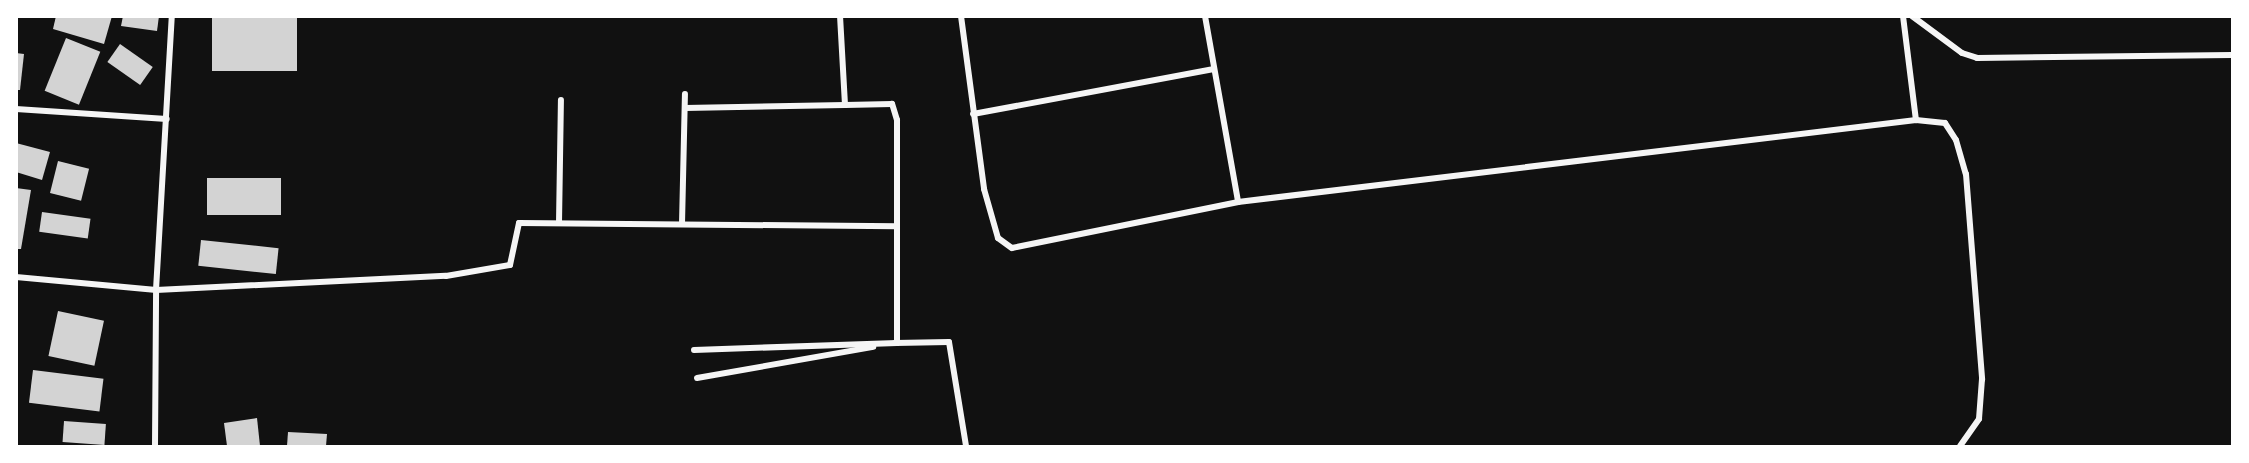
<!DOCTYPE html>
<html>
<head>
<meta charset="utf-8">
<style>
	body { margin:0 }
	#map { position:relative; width:2249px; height:463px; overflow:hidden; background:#111; font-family:"Open Sans",sans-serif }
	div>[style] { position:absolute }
	.building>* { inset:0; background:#d3d3d3; transform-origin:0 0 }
	.minor>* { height:6px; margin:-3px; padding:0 3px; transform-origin:3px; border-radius:3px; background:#f5f5f5 }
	span { translate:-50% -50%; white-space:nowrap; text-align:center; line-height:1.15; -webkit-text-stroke:5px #fff; paint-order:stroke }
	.frame { position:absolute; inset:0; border:18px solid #fff; pointer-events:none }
</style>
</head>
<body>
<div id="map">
	<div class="building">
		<div style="clip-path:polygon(56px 16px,112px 16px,104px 44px,53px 29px)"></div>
		<div style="clip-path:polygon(123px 16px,159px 16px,157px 31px,121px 26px)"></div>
		<div style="left:212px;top:16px;width:85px;height:55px"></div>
		<div style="left:66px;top:38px;width:37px;height:57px;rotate:22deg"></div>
		<div style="left:120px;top:44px;width:40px;height:22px;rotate:35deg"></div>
		<div style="clip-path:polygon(16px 53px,24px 54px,20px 90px,16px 90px)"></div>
		<div style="clip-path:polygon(16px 143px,50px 152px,42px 180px,16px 172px)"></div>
		<div style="left:58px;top:161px;width:32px;height:33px;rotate:14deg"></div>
		<div style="left:207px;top:178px;width:74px;height:37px"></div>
		<div style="clip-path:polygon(16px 188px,31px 190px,21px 249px,16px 249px)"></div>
		<div style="left:42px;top:212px;width:49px;height:20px;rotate:8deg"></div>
		<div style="left:201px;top:240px;width:78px;height:26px;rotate:6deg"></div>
		<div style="left:58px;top:311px;width:47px;height:46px;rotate:12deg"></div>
		<div style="left:33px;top:370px;width:71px;height:33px;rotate:7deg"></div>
		<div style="clip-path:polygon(257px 418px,260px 446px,227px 446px,224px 423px)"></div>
		<div style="left:64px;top:421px;width:42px;height:21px;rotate:4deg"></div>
		<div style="clip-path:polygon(288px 432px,327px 434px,326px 446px,287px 446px)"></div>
	</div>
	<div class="minor">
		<div style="left:961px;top:16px;width:175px;rotate:82.4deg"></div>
		<div style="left:984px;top:189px;width:51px;rotate:74.1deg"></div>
		<div style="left:998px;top:238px;width:17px;rotate:36deg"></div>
		<div style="left:1012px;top:248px;width:231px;rotate:-11.5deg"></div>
		<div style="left:1238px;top:202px;width:683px;rotate:-6.9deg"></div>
		<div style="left:1205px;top:16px;width:189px;rotate:79.9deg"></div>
		<div style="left:1903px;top:16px;width:105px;rotate:82.9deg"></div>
		<div style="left:1916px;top:120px;width:29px;rotate:6deg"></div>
		<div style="left:1945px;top:123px;width:20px;rotate:57deg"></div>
		<div style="left:1956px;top:140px;width:35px;rotate:74deg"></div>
		<div style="left:1966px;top:174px;width:206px;rotate:85.5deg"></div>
		<div style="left:1982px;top:379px;width:40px;rotate:94.3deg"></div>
		<div style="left:1979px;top:419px;width:33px;rotate:125deg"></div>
		<div style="left:1912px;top:16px;width:62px;rotate:36.5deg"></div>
		<div style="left:1962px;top:53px;width:16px;rotate:18deg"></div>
		<div style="left:1977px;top:58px;width:255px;rotate:-0.7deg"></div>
		<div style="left:685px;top:108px;width:160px;rotate:-1.1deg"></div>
		<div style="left:16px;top:109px;width:151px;rotate:3.8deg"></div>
		<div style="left:973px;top:114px;width:245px;rotate:-10.6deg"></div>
		<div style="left:559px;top:223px;width:123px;rotate:-89.1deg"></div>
		<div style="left:682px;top:224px;width:130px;rotate:-88.7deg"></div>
		<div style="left:16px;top:277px;width:141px;rotate:5.3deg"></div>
		<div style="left:156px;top:290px;width:290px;rotate:-2.8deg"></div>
		<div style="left:446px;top:276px;width:65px;rotate:-9.8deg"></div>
		<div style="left:510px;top:265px;width:43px;rotate:-77.9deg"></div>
		<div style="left:519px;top:223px;width:378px;rotate:0.5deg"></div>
		<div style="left:895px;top:343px;width:54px;rotate:-1.1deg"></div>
		<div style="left:949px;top:342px;width:105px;rotate:80.7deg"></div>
		<div style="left:694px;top:350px;width:203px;rotate:-2deg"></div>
		<div style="left:897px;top:343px;width:223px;rotate:-90deg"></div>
		<div style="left:897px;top:120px;width:17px;rotate:-107deg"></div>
		<div style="left:892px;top:104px;width:47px;rotate:178.8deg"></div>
		<div style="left:845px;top:105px;width:89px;rotate:-93.2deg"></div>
		<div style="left:697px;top:378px;width:179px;rotate:-10deg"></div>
		<div style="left:155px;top:446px;width:156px;rotate:-89.6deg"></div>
		<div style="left:156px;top:290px;width:274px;rotate:-86.7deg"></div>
	</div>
	<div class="frame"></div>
</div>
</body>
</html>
